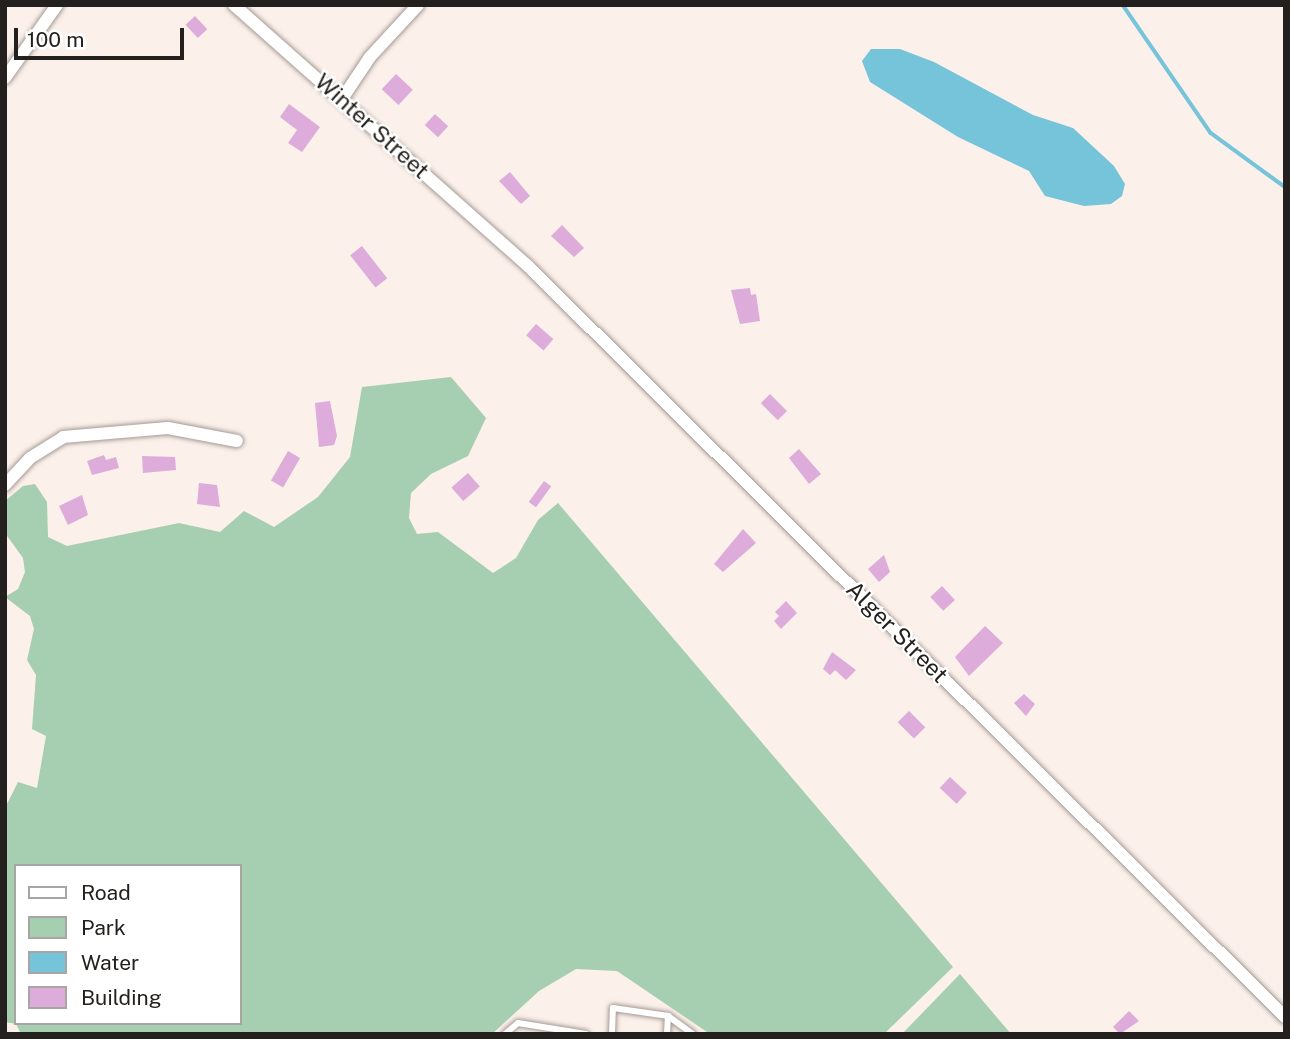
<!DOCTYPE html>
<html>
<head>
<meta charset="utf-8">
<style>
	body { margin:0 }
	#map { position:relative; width:1290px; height:1039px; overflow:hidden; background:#fbf0ea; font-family:"Public Sans",sans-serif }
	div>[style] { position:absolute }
	.green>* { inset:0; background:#a6ceb0 }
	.water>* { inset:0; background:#75c4da }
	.stream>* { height:3.5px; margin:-1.75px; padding:0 1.75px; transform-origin:1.75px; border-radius:1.75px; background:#75c4da }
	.building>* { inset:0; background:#ddacda; transform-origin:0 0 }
	.roads { filter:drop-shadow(0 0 2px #a59a95) drop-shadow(0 0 2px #a59a95) }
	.lane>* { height:6px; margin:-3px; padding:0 3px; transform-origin:3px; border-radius:3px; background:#fff }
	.street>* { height:12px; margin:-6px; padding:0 6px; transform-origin:6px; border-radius:6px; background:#fff }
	span { translate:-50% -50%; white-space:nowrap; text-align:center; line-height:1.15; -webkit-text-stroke:5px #fff; paint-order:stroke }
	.street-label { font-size:23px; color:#24201e }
	.frame { position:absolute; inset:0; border:7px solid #24201e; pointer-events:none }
	.legend { position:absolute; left:14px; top:864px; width:228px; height:161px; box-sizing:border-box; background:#fff; border:2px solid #a7a6a5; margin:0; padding:9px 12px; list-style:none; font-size:21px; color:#24201e }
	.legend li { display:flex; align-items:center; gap:14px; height:35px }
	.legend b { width:35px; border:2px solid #a7a6a5 }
	.scale { position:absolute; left:14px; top:28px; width:170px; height:32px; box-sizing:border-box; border:4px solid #24201e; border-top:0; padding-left:9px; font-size:21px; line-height:24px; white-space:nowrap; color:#24201e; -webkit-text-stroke:5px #fff; paint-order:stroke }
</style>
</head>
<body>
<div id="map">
	<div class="green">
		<div style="clip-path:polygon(evenodd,451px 377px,486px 418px,468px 456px,431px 474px,411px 493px,409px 518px,417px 534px,438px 532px,493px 573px,516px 558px,538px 520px,558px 503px,953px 967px,884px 1034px,710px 1034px,617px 971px,576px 969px,539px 991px,492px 1034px,21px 1034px,16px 1024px,5px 1022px,5px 808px,18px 782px,37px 788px,46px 736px,32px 729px,36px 675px,27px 660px,34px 629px,30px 616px,5px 597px,18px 589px,25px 572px,23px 558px,5px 533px,5px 501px,23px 486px,35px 484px,47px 502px,48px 537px,67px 546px,179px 523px,220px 532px,244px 511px,274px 527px,318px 497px,350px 457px,362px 387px,451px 377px,16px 866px,240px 866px,240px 1023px,16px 1023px,16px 866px)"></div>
		<div style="clip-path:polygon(960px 974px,1011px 1034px,903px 1034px,903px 1033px)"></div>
	</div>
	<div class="water">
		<div style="clip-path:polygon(871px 49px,900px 49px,934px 62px,1033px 115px,1073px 128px,1114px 166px,1125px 184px,1122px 196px,1111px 204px,1084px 206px,1045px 196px,1029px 171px,958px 137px,870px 82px,862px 61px)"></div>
	</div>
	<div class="stream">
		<div style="left:1123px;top:5px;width:155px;rotate:55.5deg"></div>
		<div style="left:1211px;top:133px;width:92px;rotate:36.1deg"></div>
	</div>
	<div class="building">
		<div style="left:195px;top:16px;width:18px;height:13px;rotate:47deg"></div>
		<div style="left:396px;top:74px;width:23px;height:21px;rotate:43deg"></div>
		<div style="clip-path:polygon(289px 104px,320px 127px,302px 152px,288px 143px,297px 130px,280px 117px)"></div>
		<div style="left:435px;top:114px;width:18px;height:15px;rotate:43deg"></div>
		<div style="clip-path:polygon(510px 172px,530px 196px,521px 204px,499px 181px)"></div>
		<div style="clip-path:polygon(562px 225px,584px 248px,574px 257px,551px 236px)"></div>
		<div style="left:362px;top:246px;width:41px;height:15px;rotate:52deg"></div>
		<div style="clip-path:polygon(750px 288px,751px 295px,756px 294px,760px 321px,740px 324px,731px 290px)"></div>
		<div style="left:536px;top:324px;width:23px;height:15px;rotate:41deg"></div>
		<div style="left:770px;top:394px;width:24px;height:13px;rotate:45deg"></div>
		<div style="clip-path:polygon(330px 401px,337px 436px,334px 445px,319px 447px,315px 403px)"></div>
		<div style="clip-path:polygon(799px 449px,821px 474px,809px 484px,789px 458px)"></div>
		<div style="left:288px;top:451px;width:14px;height:34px;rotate:30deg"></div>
		<div style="clip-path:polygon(104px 455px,106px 460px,116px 457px,119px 468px,92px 475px,87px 461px)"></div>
		<div style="clip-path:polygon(142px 456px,175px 457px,176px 470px,143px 473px)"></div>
		<div style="left:468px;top:473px;width:18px;height:22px;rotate:49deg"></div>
		<div style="left:544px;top:481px;width:9px;height:26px;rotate:36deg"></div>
		<div style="clip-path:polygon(199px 483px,217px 485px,220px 507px,197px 504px)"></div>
		<div style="clip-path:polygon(82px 495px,88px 515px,68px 525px,59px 506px)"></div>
		<div style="clip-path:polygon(743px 529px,756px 543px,723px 572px,714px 564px)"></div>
		<div style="clip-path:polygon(884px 555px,890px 572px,879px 582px,868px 569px)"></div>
		<div style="left:942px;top:586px;width:19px;height:16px;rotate:47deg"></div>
		<div style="clip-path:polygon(786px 601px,797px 613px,781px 629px,774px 621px,779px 616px,775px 612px)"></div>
		<div style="clip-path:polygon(985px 626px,1003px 643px,969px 676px,955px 657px)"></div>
		<div style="clip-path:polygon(832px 652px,856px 670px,846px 680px,835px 670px,830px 675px,823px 669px)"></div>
		<div style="clip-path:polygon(1024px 694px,1035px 704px,1026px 716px,1014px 703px)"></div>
		<div style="left:909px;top:711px;width:23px;height:16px;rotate:45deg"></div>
		<div style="left:950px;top:777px;width:23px;height:15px;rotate:43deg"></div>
		<div style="clip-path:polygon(1129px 1011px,1139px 1021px,1120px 1034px,1113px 1027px)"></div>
	</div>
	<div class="roads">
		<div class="lane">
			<div style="left:505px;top:1034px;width:17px;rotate:-40deg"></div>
			<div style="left:518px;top:1023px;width:69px;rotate:9.2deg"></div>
			<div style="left:612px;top:1034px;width:26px;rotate:-88deg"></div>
			<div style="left:613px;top:1008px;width:56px;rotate:8.3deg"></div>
			<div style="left:668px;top:1016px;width:31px;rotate:36deg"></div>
			<div style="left:667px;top:1034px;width:18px;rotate:-87deg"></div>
		</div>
		<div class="street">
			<div style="left:234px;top:5px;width:395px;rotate:41.6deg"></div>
			<div style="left:529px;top:267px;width:1065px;rotate:44.77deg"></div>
			<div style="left:5px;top:78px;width:90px;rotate:-54.5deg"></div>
			<div style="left:342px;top:99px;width:50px;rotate:-56.3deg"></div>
			<div style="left:370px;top:57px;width:71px;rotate:-47.3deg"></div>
			<div style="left:5px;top:485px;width:37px;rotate:-47deg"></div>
			<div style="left:30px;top:458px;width:39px;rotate:-32deg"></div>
			<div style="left:63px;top:437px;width:105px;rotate:-4.9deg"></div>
			<div style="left:168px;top:428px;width:70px;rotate:10.7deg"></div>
		</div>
	</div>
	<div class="street-label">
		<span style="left:372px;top:126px;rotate:42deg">Winter Street</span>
		<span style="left:897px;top:632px;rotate:45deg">Alger Street</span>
	</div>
	<div class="frame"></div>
	<ul class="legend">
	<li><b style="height:9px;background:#fff"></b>Road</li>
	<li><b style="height:19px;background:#a6ceb0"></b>Park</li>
	<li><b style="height:19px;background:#75c4da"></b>Water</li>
	<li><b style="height:19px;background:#ddacda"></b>Building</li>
	</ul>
	<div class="scale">100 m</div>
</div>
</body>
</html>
